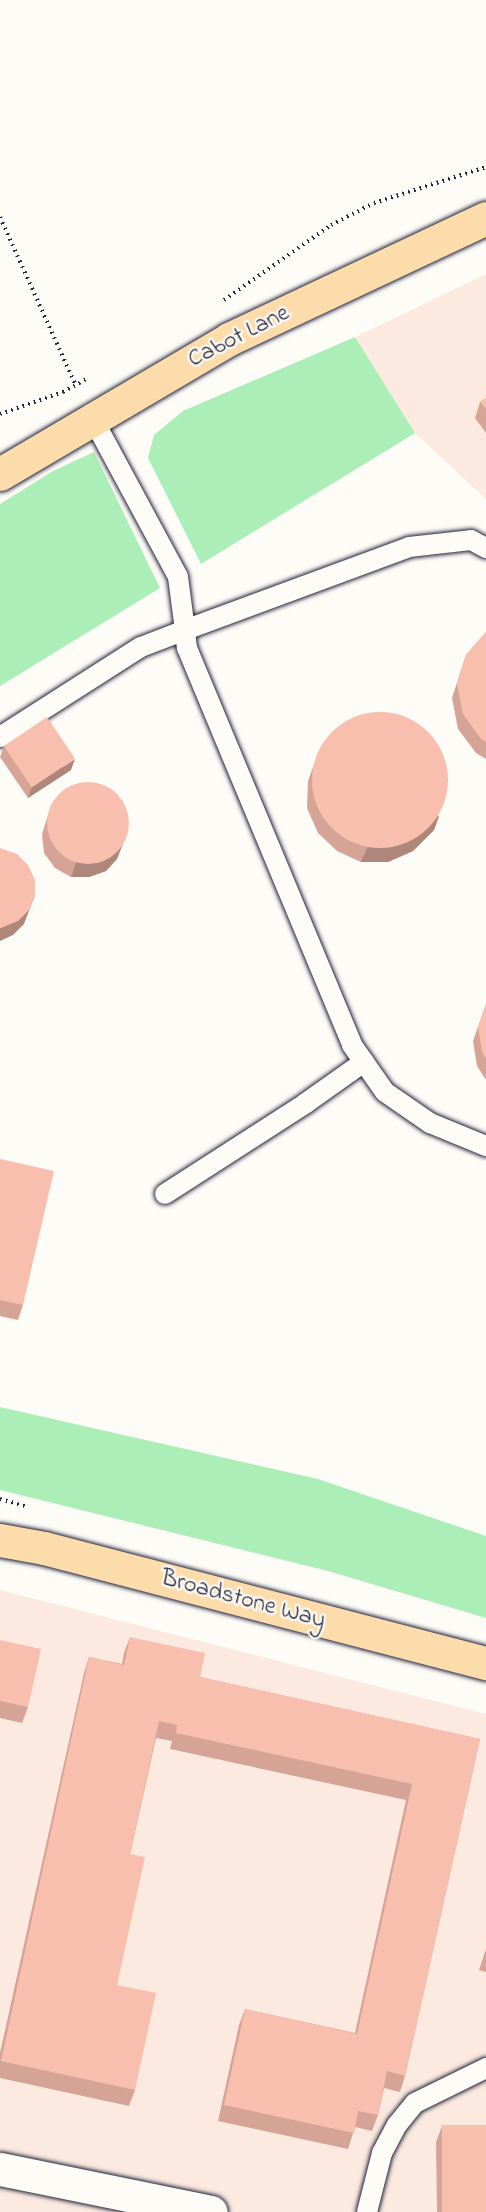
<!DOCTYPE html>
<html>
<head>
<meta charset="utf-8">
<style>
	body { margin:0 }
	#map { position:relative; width:486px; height:2212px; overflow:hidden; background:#fdfcf7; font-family:"Indie Flower",sans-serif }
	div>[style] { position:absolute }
	.built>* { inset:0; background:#fceae1 }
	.green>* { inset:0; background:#aceeb7 }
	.path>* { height:4px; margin-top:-2px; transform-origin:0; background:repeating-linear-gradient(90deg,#22223b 0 1.5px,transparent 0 6px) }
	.roads { filter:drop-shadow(0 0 2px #22223b) drop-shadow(0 0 2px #22223b) }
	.lane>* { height:20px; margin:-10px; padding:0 10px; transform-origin:10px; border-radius:10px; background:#fdfcf7 }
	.street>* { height:33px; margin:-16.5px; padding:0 16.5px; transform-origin:16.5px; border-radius:16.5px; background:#fdfcf7 }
	.primary>* { height:33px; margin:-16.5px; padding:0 16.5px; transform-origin:16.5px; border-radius:16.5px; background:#fddcac }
	.wall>* { inset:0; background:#d5a496 }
	.shaded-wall>* { inset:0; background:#ae867a }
	.building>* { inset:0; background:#f8bfae; transform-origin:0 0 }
	.round { border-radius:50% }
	span { translate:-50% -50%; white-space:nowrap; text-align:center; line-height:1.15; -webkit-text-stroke:4.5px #fdfcf7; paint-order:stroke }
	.street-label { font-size:24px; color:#22223b }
</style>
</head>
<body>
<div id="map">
	<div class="built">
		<div style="clip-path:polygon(486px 274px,486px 499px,415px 433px,355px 337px)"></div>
		<div style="clip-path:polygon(0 1590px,486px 1714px,486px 2212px,0 2212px)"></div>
	</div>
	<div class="green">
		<div style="clip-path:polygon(355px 337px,415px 433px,201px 564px,148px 458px,154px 435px,183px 411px)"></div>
		<div style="clip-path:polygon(94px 452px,160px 588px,0 686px,0 504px,53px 471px)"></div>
		<div style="clip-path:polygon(0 1407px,318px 1479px,486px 1536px,486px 1618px,328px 1571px,0 1490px)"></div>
	</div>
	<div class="path">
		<div style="left:0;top:217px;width:183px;rotate:65.8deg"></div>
		<div style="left:224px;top:300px;width:131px;rotate:-35deg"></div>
		<div style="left:331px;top:225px;width:48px;rotate:-27.1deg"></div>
		<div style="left:374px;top:203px;width:118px;rotate:-17.8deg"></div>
		<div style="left:0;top:414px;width:67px;rotate:-19.2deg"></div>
		<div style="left:63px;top:392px;width:29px;rotate:-29deg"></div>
		<div style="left:0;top:1499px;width:26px;rotate:16deg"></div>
	</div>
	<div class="roads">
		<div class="lane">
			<div style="left:93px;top:419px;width:179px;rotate:61.7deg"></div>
			<div style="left:178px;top:577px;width:53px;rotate:82.5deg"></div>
			<div style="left:185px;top:630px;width:239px;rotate:-20.3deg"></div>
			<div style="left:409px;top:547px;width:62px;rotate:-6.4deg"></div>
			<div style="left:471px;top:540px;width:17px;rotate:28deg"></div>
			<div style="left:0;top:737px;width:167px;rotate:-32.6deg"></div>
			<div style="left:141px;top:647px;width:47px;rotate:-21.1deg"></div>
			<div style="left:185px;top:630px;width:18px;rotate:84deg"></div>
			<div style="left:187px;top:648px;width:430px;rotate:67.4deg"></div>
			<div style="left:352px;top:1045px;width:57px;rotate:54.9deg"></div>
			<div style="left:385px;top:1092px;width:55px;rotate:34.6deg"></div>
			<div style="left:430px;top:1123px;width:61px;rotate:22.3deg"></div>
			<div style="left:165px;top:1194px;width:168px;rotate:-32.8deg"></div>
			<div style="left:306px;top:1103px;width:71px;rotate:-35.3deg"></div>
			<div style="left:367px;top:2212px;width:61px;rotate:-75.7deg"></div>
			<div style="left:382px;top:2153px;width:32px;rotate:-62deg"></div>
			<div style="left:397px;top:2125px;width:28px;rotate:-51deg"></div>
			<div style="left:415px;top:2103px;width:79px;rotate:-26.2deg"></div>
		</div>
		<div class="street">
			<div style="left:0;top:2169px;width:215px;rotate:11.5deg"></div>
		</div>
		<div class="primary">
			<div style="left:0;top:474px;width:266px;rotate:-30.5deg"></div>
			<div style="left:229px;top:339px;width:284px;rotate:-25.2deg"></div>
			<div style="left:0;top:1540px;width:45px;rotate:10.3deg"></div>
			<div style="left:44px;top:1548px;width:457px;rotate:14.6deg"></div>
		</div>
	</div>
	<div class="wall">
		<div style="clip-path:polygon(486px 398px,486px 433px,475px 418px,480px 402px)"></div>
		<div style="clip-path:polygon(486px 632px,486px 759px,476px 753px,458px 729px,452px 698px,466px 655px)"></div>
		<div style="clip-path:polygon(4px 746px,71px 770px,28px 798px,0 757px)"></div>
		<div style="clip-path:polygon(313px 767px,439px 816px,434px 830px,413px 851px,388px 862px,361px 862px,337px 851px,318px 833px,307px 808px,308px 781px)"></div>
		<div style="clip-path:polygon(52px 803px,128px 830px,117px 859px,106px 871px,89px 877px,71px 877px,55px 868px,44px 853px,42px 834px)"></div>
		<div style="clip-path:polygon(486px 1004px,486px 1080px,477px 1066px,473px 1041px)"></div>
		<div style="clip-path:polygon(0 1159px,23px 1305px,18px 1320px,0 1316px)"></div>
		<div style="clip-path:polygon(130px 1637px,200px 1677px,480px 1739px,405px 2076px,400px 2092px,384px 2088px,378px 2115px,372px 2131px,355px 2127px,348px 2149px,218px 2121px,239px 2025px,245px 2009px,355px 2033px,406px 1800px,170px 1749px,172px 1741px,156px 1738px,130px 1854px,117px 1985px,135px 2090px,129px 2106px,0 2078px,0 2053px,84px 1673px,89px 1657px,122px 1664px,124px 1653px)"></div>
		<div style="clip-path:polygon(0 1640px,28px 1707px,22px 1723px,0 1718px)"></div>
		<div style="clip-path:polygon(486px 1949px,486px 1972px,479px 1970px)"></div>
		<div style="clip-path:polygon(442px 2126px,486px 2212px,437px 2212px,436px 2142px)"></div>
	</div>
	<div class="shaded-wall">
		<div style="clip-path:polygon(75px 759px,71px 770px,28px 798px,32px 787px)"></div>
		<div style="clip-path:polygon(439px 816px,434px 830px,413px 851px,388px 862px,361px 862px,367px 848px)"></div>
		<div style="clip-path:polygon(128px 830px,117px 859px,106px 871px,89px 877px,71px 877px,76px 863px)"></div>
		<div style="clip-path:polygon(35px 895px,24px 924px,13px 935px,0 941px,0 928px)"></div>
	</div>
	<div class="building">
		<div style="clip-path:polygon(486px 398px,486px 409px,480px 402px)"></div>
		<div style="clip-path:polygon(486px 632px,486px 742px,481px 739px,463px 714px,457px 684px,466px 655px)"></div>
		<div class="round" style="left:312px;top:712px;width:136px;height:136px"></div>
		<div style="left:47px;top:717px;width:50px;height:52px;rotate:56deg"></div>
		<div class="round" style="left:47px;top:782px;width:82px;height:82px"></div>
		<div style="clip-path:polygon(0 848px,17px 854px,28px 865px,35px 880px,35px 895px,29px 910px,18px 921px,1px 928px,0 928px)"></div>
		<div style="clip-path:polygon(486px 1004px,486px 1058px,482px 1052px,478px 1027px)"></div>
		<div style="clip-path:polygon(0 1159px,54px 1171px,23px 1305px,0 1300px)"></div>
		<div style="clip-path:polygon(130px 1637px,205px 1653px,200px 1677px,480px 1739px,405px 2076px,387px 2071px,378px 2115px,358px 2111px,354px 2133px,224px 2105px,245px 2009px,357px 2034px,412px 1784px,176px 1733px,177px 1725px,159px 1721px,130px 1854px,145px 1857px,117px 1985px,156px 1993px,135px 2090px,1px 2061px,89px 1657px,124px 1665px)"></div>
		<div style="clip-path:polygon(0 1640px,41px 1649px,28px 1707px,0 1701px)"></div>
		<div style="left:486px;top:2125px;width:87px;height:44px;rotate:90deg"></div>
	</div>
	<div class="street-label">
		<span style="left:239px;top:337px;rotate:-27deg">Cabot Lane</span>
		<span style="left:243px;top:1600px;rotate:15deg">Broadstone Way</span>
	</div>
</div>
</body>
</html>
